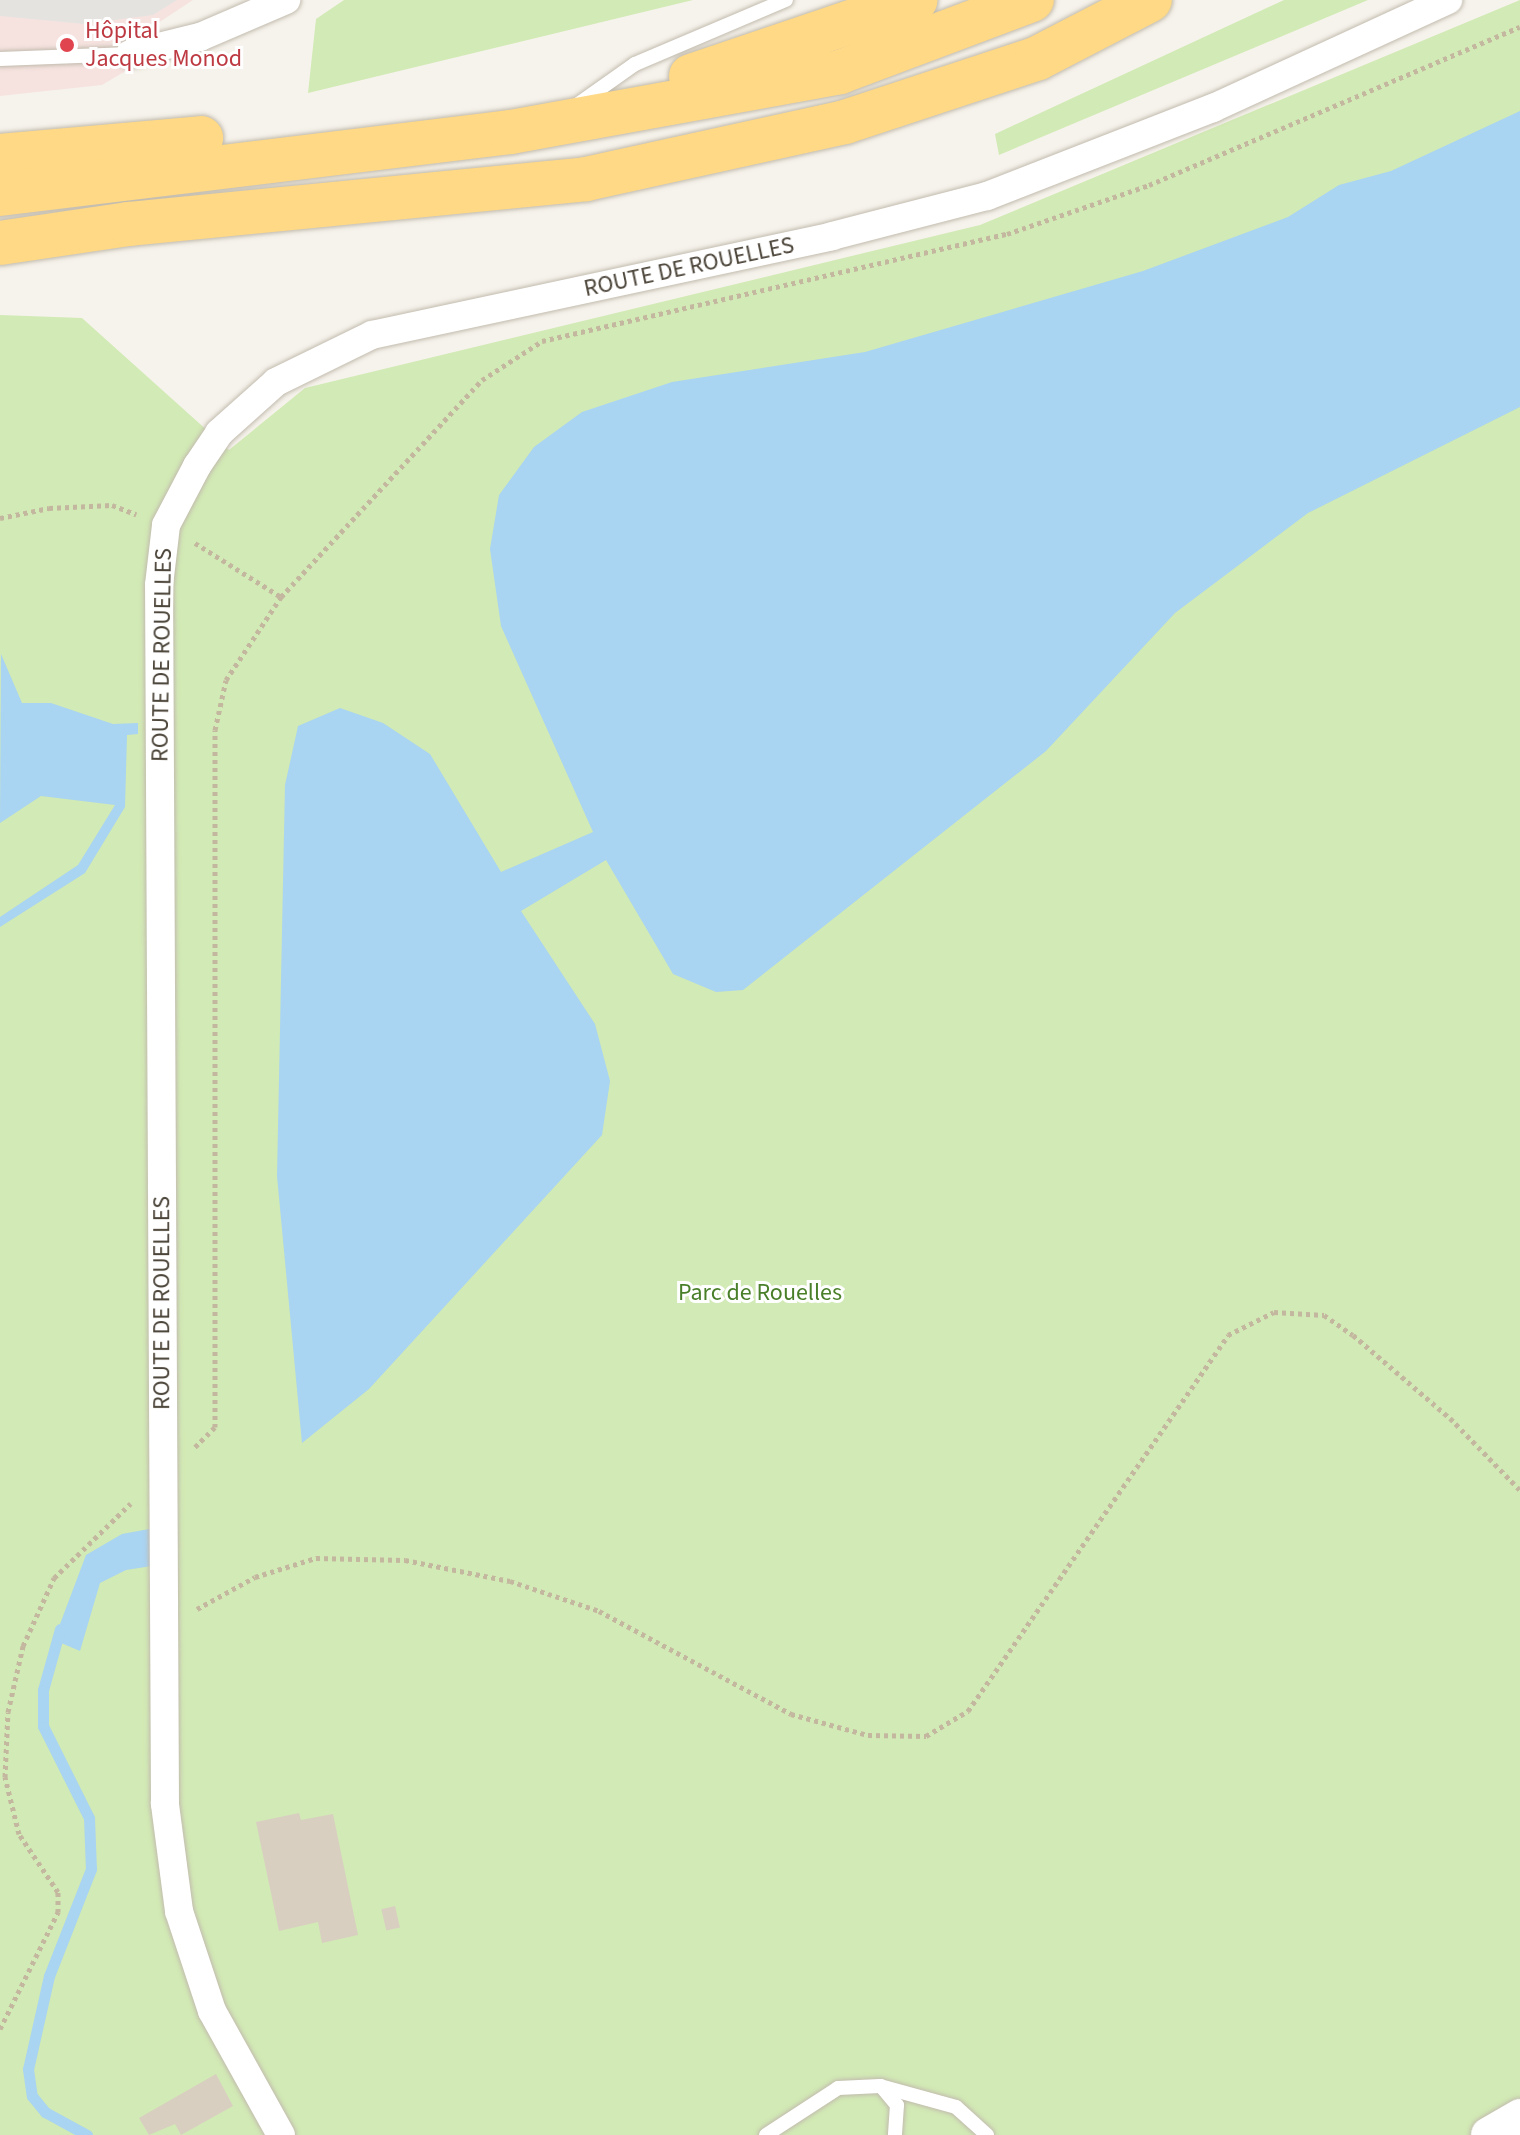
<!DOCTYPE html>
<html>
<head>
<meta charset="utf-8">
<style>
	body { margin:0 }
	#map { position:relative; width:1520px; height:2135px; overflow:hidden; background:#f6f3ec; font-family:"Source Sans 3",sans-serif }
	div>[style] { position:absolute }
	.medical>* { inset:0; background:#f6e3e0 }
	.green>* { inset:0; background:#d2eab5 }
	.parking>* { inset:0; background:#e5e3e0 }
	.water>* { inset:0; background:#a9d4f2 }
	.stream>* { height:11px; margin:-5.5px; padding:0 5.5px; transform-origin:5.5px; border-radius:5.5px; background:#a9d4f2 }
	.building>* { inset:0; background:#d8cfc1; transform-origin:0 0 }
	.path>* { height:5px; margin-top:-2.5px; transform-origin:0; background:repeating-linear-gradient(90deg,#c4b79f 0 4px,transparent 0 8px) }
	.roads { filter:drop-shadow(0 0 2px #c2bbae) drop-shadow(0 0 2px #c2bbae) }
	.service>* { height:14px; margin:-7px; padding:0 7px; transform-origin:7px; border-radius:7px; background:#fff }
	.minor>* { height:28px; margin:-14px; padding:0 14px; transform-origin:14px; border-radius:14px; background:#fff }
	.tertiary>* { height:36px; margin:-18px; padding:0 18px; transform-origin:18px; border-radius:18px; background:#fff }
	.trunk>* { height:44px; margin:-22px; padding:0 22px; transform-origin:22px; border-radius:22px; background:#ffd985 }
	.dots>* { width:22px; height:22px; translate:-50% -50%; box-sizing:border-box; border:4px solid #fff; border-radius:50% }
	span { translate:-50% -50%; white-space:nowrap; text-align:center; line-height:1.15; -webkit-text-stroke:6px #fff; paint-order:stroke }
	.health-label { font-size:24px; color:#be3a42 }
	.left { translate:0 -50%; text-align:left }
	.street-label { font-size:24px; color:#4b4439 }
	.park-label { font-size:24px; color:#4a7f2a }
</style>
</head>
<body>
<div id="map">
	<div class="medical">
		<div style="clip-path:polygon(0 0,193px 0,137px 37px,124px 72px,102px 85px,0 96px)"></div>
	</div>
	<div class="green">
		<div style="clip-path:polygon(344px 0,693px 0,308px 93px,316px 19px)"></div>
		<div style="clip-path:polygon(1284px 0,1368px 0,999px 155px,995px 134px)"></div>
		<div style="clip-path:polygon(1520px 0,1520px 2135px,0 2135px,0 315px,82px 318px,229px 450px,305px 388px,980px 225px)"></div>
	</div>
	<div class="parking">
		<div style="clip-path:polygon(0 0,177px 0,153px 15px,84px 24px,0 16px)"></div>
	</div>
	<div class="water">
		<div style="clip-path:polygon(1520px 111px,1520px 407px,1308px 513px,1175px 613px,1046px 751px,743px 990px,716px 992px,673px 974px,606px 860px,521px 911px,595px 1024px,610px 1081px,602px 1135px,369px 1389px,302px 1443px,277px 1176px,285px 785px,298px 726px,340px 708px,383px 723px,430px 754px,501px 872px,593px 832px,501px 626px,490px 549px,499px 495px,534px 447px,582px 412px,672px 382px,865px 352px,1143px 271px,1288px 217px,1339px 185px,1391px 171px)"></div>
		<div style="clip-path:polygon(1px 654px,22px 703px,51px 703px,113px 724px,138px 723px,138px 734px,127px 735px,125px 807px,85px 873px,0 927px,0 917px,78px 865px,115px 805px,41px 796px,0 823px)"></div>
		<div style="clip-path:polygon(160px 1527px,158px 1565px,126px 1570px,100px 1583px,80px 1651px,54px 1640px,86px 1555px,122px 1534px)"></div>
	</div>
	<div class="stream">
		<div style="left:60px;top:1629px;width:63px;rotate:105.6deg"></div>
		<div style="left:43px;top:1690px;width:36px;rotate:90deg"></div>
		<div style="left:43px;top:1726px;width:103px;rotate:63.4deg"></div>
		<div style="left:89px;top:1818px;width:51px;rotate:87.8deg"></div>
		<div style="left:91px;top:1869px;width:115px;rotate:111.4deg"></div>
		<div style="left:49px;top:1976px;width:95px;rotate:102.7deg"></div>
		<div style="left:28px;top:2069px;width:27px;rotate:82deg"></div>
		<div style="left:32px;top:2096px;width:21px;rotate:51deg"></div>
		<div style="left:45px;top:2112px;width:48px;rotate:28.7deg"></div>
	</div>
	<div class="building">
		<div style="clip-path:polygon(299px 1813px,301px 1820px,333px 1814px,358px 1935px,322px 1943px,318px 1922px,279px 1931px,256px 1822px)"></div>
		<div style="left:395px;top:1906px;width:22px;height:14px;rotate:77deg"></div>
		<div style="clip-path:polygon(216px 2074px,233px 2106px,181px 2135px,175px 2124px,149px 2135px,139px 2118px)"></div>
	</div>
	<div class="path">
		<div style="left:0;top:518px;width:50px;rotate:-11.5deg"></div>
		<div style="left:49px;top:508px;width:63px;rotate:-2.7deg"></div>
		<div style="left:112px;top:505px;width:26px;rotate:21deg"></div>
		<div style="left:195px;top:543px;width:102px;rotate:32.1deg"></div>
		<div style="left:195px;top:1447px;width:28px;rotate:-45deg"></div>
		<div style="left:215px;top:1427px;width:697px;rotate:-90deg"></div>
		<div style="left:215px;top:730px;width:51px;rotate:-77.6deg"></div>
		<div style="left:226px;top:680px;width:100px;rotate:-56.5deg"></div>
		<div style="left:281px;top:597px;width:296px;rotate:-47.2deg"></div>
		<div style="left:482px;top:380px;width:72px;rotate:-33deg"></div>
		<div style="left:542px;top:341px;width:477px;rotate:-13deg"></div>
		<div style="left:1007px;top:234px;width:150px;rotate:-19deg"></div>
		<div style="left:1149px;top:185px;width:403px;rotate:-23.1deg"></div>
		<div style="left:197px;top:1609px;width:66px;rotate:-28.9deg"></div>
		<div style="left:255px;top:1577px;width:64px;rotate:-17.3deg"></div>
		<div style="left:316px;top:1558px;width:89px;rotate:1.3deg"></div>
		<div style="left:405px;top:1560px;width:107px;rotate:11.3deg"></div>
		<div style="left:510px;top:1581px;width:94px;rotate:18.6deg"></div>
		<div style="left:599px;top:1611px;width:218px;rotate:28.2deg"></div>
		<div style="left:791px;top:1714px;width:80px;rotate:15.3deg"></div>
		<div style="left:868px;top:1735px;width:58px;rotate:1deg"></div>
		<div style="left:926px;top:1736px;width:49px;rotate:-30.8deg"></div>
		<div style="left:968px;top:1711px;width:457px;rotate:-55.3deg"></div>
		<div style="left:1228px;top:1335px;width:51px;rotate:-26.6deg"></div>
		<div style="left:1274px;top:1312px;width:50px;rotate:3.4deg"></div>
		<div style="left:1324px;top:1315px;width:35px;rotate:35deg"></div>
		<div style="left:1353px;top:1335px;width:128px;rotate:40.6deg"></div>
		<div style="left:1450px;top:1418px;width:100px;rotate:45.8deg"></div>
		<div style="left:0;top:2029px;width:131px;rotate:-63.6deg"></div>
		<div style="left:58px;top:1912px;width:20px;rotate:-90deg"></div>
		<div style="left:58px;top:1892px;width:70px;rotate:-123.9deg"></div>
		<div style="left:19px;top:1834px;width:59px;rotate:-103.8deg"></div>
		<div style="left:5px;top:1777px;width:65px;rotate:-87.4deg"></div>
		<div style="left:8px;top:1712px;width:68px;rotate:-77.2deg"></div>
		<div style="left:23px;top:1646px;width:75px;rotate:-65.5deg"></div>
		<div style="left:54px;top:1578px;width:107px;rotate:-44.2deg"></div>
	</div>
	<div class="roads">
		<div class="service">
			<div style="left:0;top:59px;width:130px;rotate:-2.2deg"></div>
			<div style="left:577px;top:105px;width:71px;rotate:-35.3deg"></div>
			<div style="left:635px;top:64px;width:164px;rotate:-23deg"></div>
			<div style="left:881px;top:2086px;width:25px;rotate:50deg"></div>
			<div style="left:897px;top:2105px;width:30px;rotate:94deg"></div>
			<div style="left:766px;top:2135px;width:86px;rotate:-33.1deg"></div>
			<div style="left:838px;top:2088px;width:42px;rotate:-2.7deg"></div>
			<div style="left:880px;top:2086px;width:79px;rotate:15.4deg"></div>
			<div style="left:956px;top:2107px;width:42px;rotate:42.1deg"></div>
		</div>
		<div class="minor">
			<div style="left:130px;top:54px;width:72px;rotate:-13.7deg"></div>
			<div style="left:200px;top:37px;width:94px;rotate:-23.3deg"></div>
			<div style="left:281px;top:2135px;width:142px;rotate:-119.1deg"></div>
			<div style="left:212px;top:2011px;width:105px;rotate:-108.3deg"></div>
			<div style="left:179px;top:1911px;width:108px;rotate:-97.5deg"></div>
			<div style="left:165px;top:1804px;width:1219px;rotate:-90.28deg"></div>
			<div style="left:159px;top:585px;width:60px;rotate:-83.3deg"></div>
			<div style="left:166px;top:525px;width:67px;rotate:-62.3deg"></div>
			<div style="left:197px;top:466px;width:40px;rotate:-56deg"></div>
			<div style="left:219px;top:433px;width:76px;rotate:-41.8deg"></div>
			<div style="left:276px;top:382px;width:107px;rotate:-26.1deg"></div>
			<div style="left:372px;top:335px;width:471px;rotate:-12.1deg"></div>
			<div style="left:832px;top:236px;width:160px;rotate:-14.5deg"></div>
			<div style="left:987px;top:196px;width:243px;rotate:-21.3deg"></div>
			<div style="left:1213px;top:108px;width:259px;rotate:-24.7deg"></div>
		</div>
		<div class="tertiary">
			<div style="left:1489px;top:2135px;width:36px;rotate:-30deg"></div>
		</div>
		<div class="trunk">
			<div style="left:691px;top:76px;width:237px;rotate:-18.7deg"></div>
			<div style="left:0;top:156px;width:202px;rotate:-5.1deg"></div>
			<div style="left:0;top:194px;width:515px;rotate:-6.92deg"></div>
			<div style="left:511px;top:132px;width:334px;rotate:-10.3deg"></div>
			<div style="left:840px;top:72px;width:205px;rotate:-20.6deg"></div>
			<div style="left:0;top:243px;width:130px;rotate:-8.4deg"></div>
			<div style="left:129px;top:224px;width:459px;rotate:-5.6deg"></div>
			<div style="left:586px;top:179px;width:265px;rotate:-12.4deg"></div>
			<div style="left:845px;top:122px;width:203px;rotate:-18.3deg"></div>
			<div style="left:1038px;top:58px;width:126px;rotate:-27.4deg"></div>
		</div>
	</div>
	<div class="dots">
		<div style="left:67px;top:45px;background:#e0444e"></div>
	</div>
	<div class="health-label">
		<span class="left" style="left:85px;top:45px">Hôpital<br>Jacques Monod</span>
	</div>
	<div class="street-label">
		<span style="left:689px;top:267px;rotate:-12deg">ROUTE DE ROUELLES</span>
		<span style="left:162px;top:655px;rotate:-89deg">ROUTE DE ROUELLES</span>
		<span style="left:162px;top:1303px;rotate:-90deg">ROUTE DE ROUELLES</span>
	</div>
	<div class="park-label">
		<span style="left:760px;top:1293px">Parc de Rouelles</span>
	</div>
</div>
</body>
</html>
